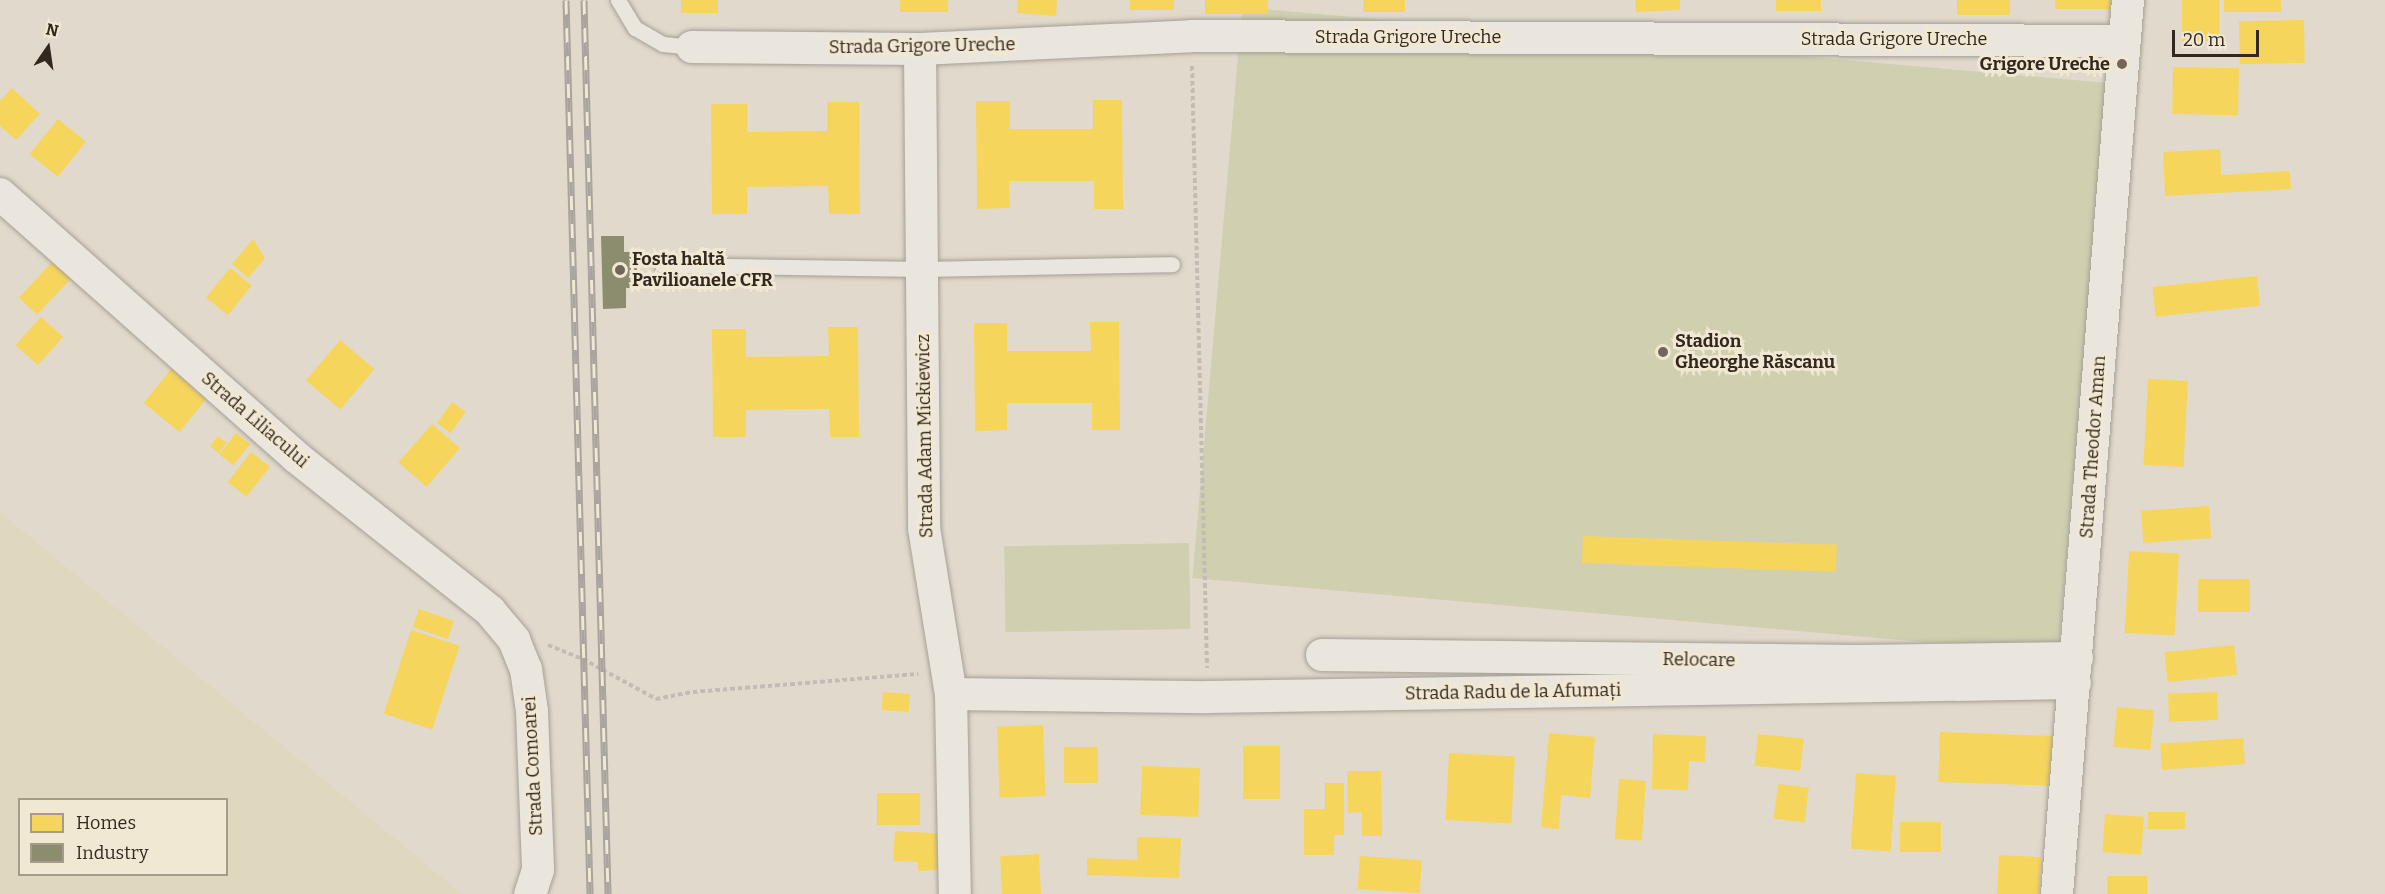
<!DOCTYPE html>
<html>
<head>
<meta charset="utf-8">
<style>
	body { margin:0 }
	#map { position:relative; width:2385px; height:894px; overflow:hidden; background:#e1dacc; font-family:Bitter,serif }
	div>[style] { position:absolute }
	.farmland>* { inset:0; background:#dfd7be }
	.green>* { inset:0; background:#d0cfb0; transform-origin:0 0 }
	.homes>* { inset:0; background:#f6d55c; transform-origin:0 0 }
	.industry>* { inset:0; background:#8c8c6e }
	.path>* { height:4px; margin-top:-2px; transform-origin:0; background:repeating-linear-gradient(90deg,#c2bcb5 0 4.5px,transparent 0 7.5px) }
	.roads { filter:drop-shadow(0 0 2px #a69f96) drop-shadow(0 0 2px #a69f96) }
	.service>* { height:15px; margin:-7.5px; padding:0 7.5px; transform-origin:7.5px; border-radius:7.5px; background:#eae5dd }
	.minor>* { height:32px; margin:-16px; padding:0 16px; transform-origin:16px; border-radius:16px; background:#eae5dd }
	.rail>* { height:7px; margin-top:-3.5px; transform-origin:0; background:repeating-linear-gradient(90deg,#f1e8d3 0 14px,#a9a49d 0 28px); box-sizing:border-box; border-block:2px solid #a9a49d }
	.dots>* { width:16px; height:16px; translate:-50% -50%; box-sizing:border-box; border:3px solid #f1e8d3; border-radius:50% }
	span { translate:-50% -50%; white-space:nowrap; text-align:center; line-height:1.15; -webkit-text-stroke:6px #f1e8d3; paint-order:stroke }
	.street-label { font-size:18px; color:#33281f }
	.poi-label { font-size:18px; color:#33281f; font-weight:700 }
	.right { translate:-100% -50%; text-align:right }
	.left { translate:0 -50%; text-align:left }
	.legend { position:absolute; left:18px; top:798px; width:210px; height:78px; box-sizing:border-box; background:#f1e8d3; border:2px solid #a59b8b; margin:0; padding:8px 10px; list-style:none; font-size:18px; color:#33281f }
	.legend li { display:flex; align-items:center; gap:12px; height:30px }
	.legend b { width:30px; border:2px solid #a59b8b }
	.north { position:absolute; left:18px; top:18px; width:60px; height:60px; -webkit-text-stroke:4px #f1e8d3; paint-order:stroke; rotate:13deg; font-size:16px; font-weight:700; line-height:24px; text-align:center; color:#33281f }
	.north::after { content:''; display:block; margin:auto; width:21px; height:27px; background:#33281f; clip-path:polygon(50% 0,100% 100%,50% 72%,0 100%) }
	.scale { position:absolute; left:2172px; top:30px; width:87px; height:27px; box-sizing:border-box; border:3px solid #33281f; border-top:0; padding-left:8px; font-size:18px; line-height:21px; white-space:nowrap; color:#33281f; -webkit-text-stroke:4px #f1e8d3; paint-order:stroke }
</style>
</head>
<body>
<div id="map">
	<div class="farmland">
		<div style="clip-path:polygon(evenodd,0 512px,462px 894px,0 894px,0 512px,20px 800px,226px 800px,226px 874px,20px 874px,20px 800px)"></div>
	</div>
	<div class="green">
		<div style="left:2108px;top:83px;width:573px;height:869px;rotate:95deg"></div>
		<div style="left:1189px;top:543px;width:86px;height:185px;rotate:89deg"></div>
	</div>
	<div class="homes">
		<div style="left:681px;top:0;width:37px;height:13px"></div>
		<div style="left:900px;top:0;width:48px;height:12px"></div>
		<div style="clip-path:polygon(1018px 0,1057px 0,1056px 16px,1017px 13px)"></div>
		<div style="left:1130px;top:0;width:44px;height:10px"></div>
		<div style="left:1205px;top:0;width:63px;height:14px"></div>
		<div style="left:1363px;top:0;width:42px;height:12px"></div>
		<div style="clip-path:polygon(1635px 0,1680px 0,1680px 10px,1636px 12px)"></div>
		<div style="left:1776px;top:0;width:45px;height:11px"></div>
		<div style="left:1957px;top:0;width:53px;height:15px"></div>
		<div style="left:2055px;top:0;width:59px;height:9px"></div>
		<div style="left:2182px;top:0;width:37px;height:41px"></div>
		<div style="left:2224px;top:0;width:57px;height:12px"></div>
		<div style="left:2304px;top:20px;width:43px;height:65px;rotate:89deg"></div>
		<div style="left:2173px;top:67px;width:66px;height:47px;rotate:1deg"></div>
		<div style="clip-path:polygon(12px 88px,40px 114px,16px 140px,0 126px,0 101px)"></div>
		<div style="clip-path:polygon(1093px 100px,1122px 100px,1123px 209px,1094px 209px,1094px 181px,1009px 181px,1010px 208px,977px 209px,976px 101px,1010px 101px,1010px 129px,1093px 129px)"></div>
		<div style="clip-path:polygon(827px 102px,859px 102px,860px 214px,829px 214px,828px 186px,747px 187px,747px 214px,712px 214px,711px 104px,747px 104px,747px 132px,827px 131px)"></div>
		<div style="left:58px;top:119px;width:36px;height:45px;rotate:39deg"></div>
		<div style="clip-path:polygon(2220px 149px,2221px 175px,2290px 171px,2291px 189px,2165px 196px,2163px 152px)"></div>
		<div style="clip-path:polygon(253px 239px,265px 258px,248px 278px,232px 264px)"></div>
		<div style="left:55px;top:259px;width:25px;height:53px;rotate:43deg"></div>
		<div style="left:230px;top:268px;width:28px;height:38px;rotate:39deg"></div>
		<div style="left:2257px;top:276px;width:30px;height:105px;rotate:84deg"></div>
		<div style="left:41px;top:317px;width:30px;height:38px;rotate:42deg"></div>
		<div style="clip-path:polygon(1090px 322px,1119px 322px,1120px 430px,1092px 430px,1092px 403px,1007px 403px,1007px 430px,975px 431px,974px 323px,1007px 323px,1007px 351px,1091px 351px)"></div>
		<div style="clip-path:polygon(828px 327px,858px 327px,859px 437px,830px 437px,829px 409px,746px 410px,746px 437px,713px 437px,712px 329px,746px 329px,746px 357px,829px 356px)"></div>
		<div style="left:340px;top:340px;width:45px;height:53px;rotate:40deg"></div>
		<div style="left:172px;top:368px;width:46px;height:45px;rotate:39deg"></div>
		<div style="left:2148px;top:379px;width:40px;height:86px;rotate:3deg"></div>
		<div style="left:452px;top:402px;width:17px;height:26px;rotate:36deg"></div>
		<div style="left:432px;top:424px;width:37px;height:51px;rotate:41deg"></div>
		<div style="left:236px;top:433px;width:18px;height:27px;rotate:38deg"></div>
		<div style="left:218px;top:436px;width:11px;height:13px;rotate:38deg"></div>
		<div style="left:251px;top:452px;width:24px;height:38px;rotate:38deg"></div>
		<div style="left:2209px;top:506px;width:32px;height:68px;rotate:86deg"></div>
		<div style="left:1583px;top:536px;width:254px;height:27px;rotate:2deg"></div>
		<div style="left:2129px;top:551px;width:50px;height:82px;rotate:3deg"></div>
		<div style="left:2198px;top:579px;width:52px;height:33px"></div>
		<div style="left:419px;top:609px;width:37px;height:19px;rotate:19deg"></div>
		<div style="left:411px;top:630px;width:51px;height:88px;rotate:18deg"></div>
		<div style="left:2234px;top:645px;width:30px;height:70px;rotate:84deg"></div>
		<div style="left:883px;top:692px;width:27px;height:18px;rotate:4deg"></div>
		<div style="left:2217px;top:692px;width:28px;height:49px;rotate:88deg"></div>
		<div style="left:2117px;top:707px;width:37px;height:40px;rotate:5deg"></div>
		<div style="left:1043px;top:725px;width:71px;height:46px;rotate:88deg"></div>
		<div style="left:1940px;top:732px;width:118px;height:50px;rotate:2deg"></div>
		<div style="clip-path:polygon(1549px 733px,1595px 737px,1590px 798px,1561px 795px,1559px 829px,1541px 827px)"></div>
		<div style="clip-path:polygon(1653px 734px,1706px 736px,1705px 762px,1689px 761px,1688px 790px,1652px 789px)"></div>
		<div style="left:1758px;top:734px;width:46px;height:32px;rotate:6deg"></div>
		<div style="left:2243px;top:738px;width:26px;height:83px;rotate:86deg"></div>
		<div style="left:1243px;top:746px;width:37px;height:53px"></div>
		<div style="left:1064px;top:747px;width:34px;height:36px"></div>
		<div style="left:1449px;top:753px;width:66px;height:67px;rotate:3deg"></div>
		<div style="left:1142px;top:766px;width:58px;height:49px;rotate:2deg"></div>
		<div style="clip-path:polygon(1347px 771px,1381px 771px,1382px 836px,1362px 836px,1362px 812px,1348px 813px)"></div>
		<div style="left:1856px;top:773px;width:40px;height:76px;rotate:4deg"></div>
		<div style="left:1619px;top:779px;width:27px;height:60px;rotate:4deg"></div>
		<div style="clip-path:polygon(1325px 783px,1344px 783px,1344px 835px,1334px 835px,1334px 855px,1304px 855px,1304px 809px,1325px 809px)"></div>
		<div style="left:1778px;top:784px;width:31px;height:35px;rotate:7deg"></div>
		<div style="left:877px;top:793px;width:43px;height:32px"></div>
		<div style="left:2148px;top:812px;width:37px;height:17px"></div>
		<div style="left:2105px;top:814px;width:39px;height:38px;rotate:4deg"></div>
		<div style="left:1900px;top:822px;width:41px;height:30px"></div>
		<div style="clip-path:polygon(895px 831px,948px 834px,947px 869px,918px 871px,918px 862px,893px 861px)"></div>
		<div style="clip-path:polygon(1137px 837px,1181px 838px,1179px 878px,1087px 875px,1087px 858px,1137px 860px)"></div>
		<div style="left:1039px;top:854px;width:40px;height:39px;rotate:87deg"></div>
		<div style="left:1999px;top:855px;width:42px;height:39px;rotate:3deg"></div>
		<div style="left:1360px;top:856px;width:62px;height:33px;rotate:4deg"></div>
		<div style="left:2147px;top:876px;width:18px;height:40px;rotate:90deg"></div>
	</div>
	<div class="industry">
		<div style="clip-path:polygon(601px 236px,624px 236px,624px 252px,637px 252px,638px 288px,626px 288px,626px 308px,603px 309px)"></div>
	</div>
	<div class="path">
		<div style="left:1192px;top:66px;width:602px;rotate:88.57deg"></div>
		<div style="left:548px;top:645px;width:38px;rotate:22deg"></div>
		<div style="left:583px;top:659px;width:83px;rotate:28.7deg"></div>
		<div style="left:656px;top:699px;width:38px;rotate:-11deg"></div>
		<div style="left:693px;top:692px;width:226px;rotate:-4.6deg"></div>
	</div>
	<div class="roads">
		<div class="service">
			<div style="left:618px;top:0;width:33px;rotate:59deg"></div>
			<div style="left:635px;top:28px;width:32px;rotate:30deg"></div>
			<div style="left:663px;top:44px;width:29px;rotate:6deg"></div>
			<div style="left:662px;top:265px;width:260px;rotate:0.9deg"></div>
			<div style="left:922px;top:269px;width:250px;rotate:-1.1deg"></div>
		</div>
		<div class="minor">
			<div style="left:692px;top:47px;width:228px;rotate:0.5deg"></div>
			<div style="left:920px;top:49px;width:271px;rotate:-2.7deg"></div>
			<div style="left:1191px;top:36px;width:933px;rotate:0.31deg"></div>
			<div style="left:920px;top:49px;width:479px;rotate:89.5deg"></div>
			<div style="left:924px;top:528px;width:168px;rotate:80.8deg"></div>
			<div style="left:951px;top:694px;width:200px;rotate:88.9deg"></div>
			<div style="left:0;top:194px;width:396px;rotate:41.6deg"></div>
			<div style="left:296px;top:457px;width:248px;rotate:38.4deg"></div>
			<div style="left:490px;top:611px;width:38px;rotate:50deg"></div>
			<div style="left:514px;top:640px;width:31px;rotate:68deg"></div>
			<div style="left:526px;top:669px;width:42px;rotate:81.9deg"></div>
			<div style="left:532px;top:711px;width:159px;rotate:87.8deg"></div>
			<div style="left:538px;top:870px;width:25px;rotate:108deg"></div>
			<div style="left:1322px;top:655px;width:535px;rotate:0.64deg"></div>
			<div style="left:1857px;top:661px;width:220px;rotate:-0.8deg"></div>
			<div style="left:951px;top:694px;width:257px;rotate:0.7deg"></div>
			<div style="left:1208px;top:697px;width:867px;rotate:-0.93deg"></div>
			<div style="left:2057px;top:894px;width:897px;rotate:-85.46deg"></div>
		</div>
	</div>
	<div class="rail">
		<div style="left:566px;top:0;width:894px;rotate:88.46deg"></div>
		<div style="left:584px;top:0;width:894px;rotate:88.46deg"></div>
	</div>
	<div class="dots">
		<div style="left:2122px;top:64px;background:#70665c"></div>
		<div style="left:620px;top:270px;background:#70665c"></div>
		<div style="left:1663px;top:352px;background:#70665c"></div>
	</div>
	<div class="street-label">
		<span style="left:1408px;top:37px">Strada Grigore Ureche</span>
		<span style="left:1894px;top:39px">Strada Grigore Ureche</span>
		<span style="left:922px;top:46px;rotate:-1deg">Strada Grigore Ureche</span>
		<span style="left:255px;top:420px;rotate:41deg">Strada Liliacului</span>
		<span style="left:925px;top:436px;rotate:-91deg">Strada Adam Mickiewicz</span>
		<span style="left:2093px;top:447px;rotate:-86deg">Strada Theodor Aman</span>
		<span style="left:1699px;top:660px;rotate:1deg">Relocare</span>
		<span style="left:1513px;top:692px;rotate:-1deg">Strada Radu de la Afumați</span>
		<span style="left:533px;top:766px;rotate:-93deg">Strada Comoarei</span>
	</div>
	<div class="poi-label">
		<span class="right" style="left:2110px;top:64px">Grigore Ureche</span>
		<span class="left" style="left:632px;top:270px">Fosta haltă<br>Pavilioanele CFR</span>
		<span class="left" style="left:1675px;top:352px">Stadion<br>Gheorghe Răscanu</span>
	</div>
	<ul class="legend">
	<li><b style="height:16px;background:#f6d55c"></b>Homes</li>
	<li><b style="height:16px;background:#8c8c6e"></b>Industry</li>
	</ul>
	<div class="north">N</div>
	<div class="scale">20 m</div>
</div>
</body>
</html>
